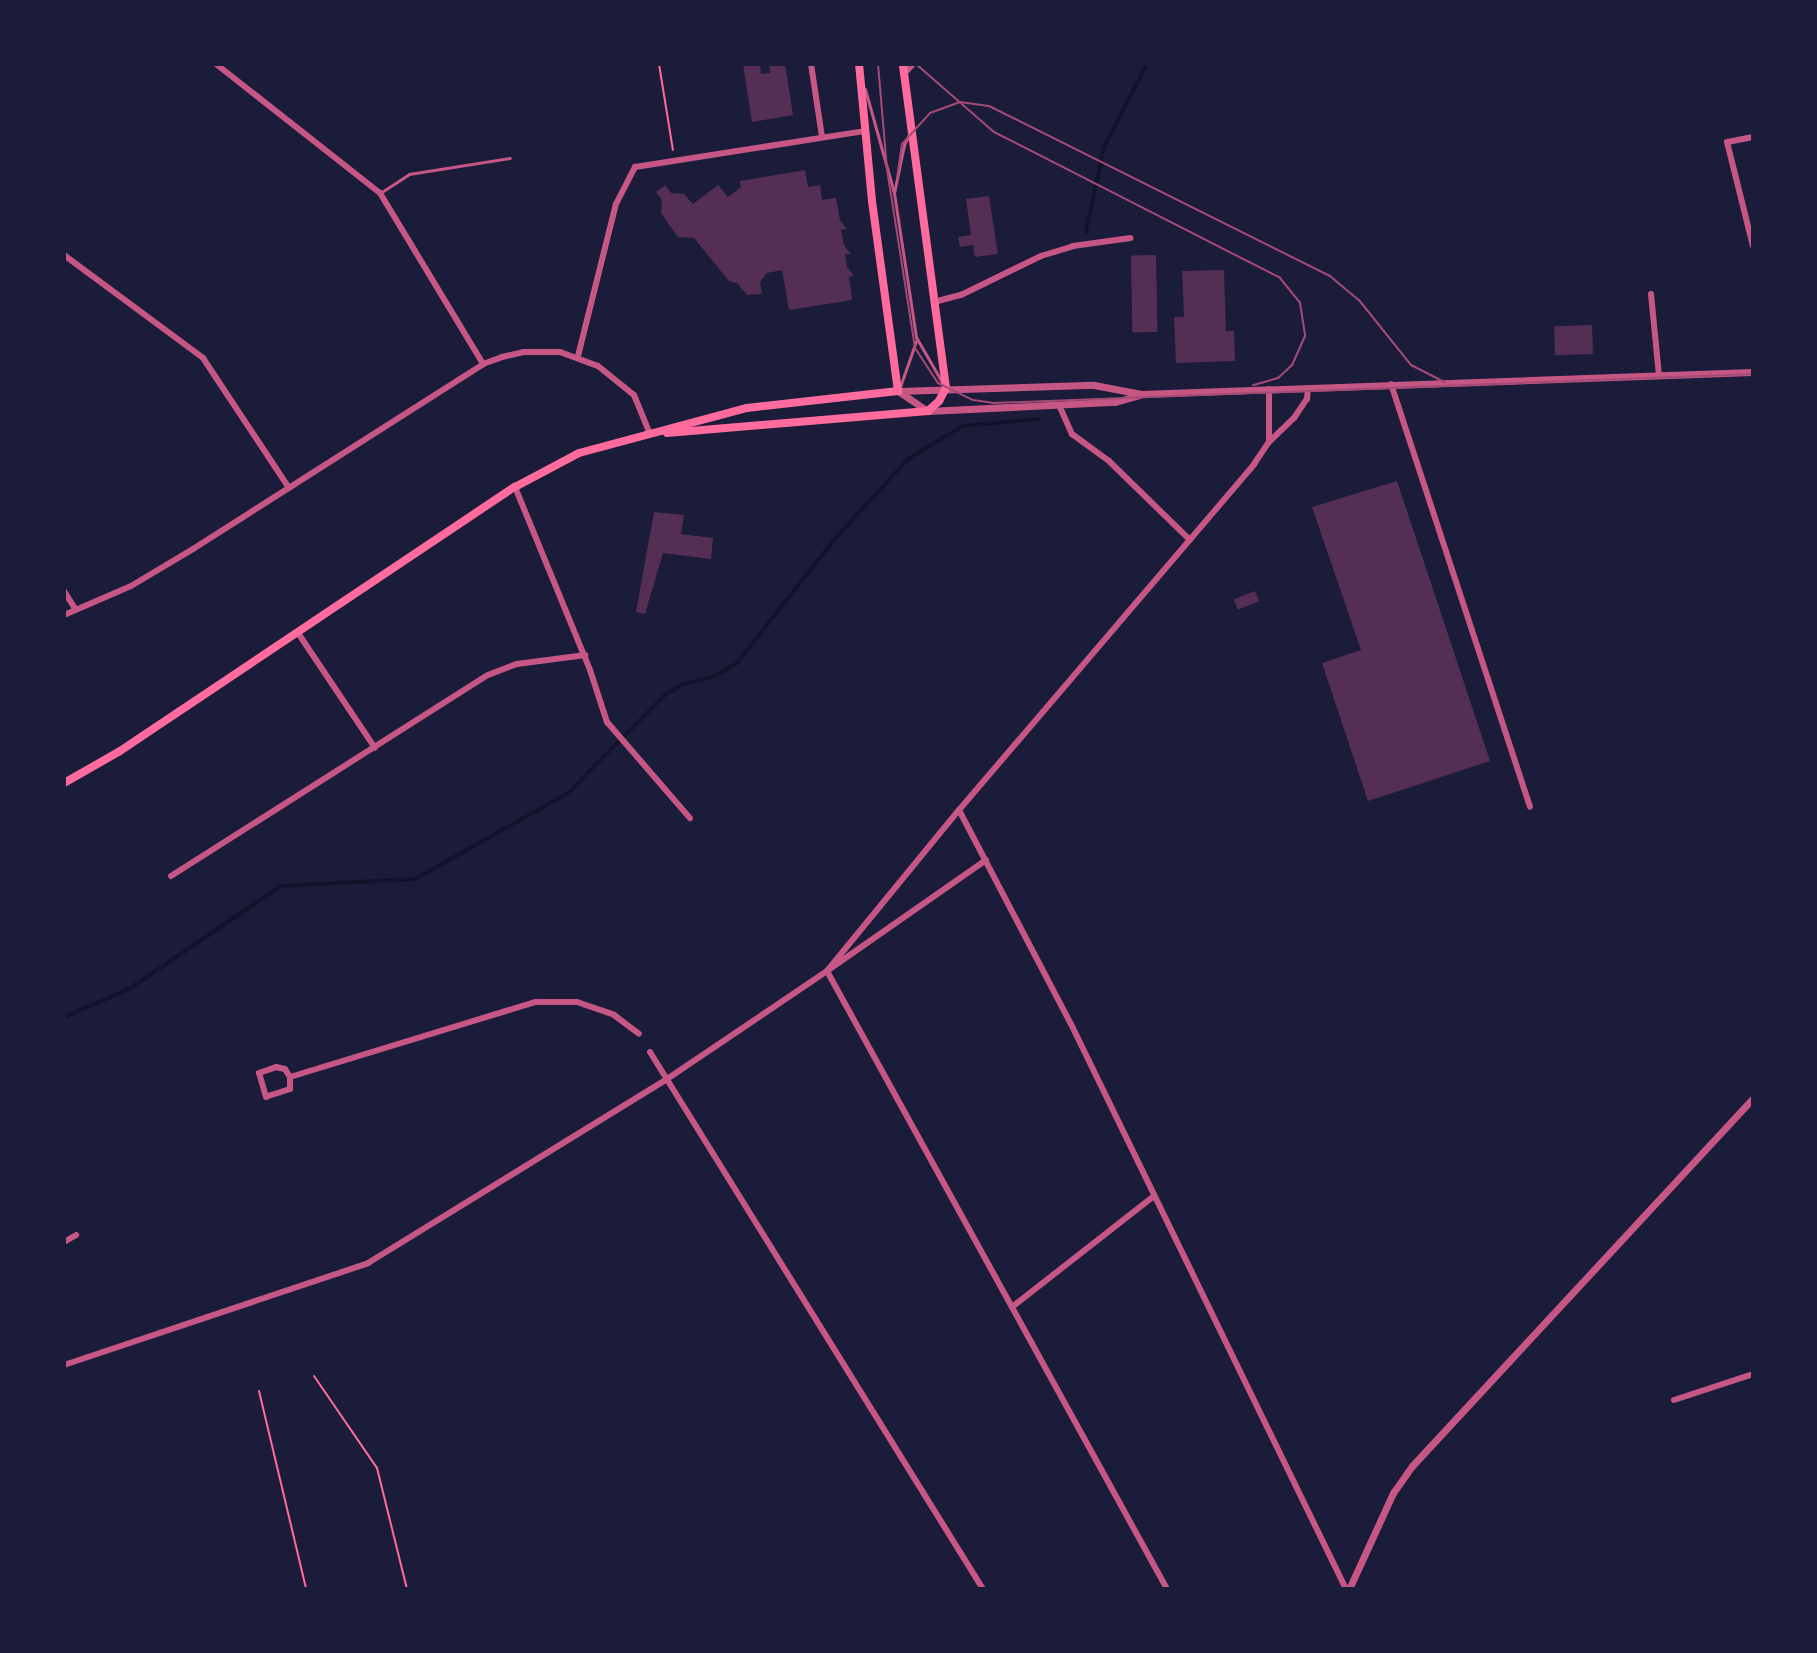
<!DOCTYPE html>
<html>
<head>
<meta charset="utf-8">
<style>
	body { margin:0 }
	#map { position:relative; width:1817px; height:1653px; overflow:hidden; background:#1b1b3a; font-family:Arial,sans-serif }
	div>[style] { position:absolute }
	.stream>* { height:4px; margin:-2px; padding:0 2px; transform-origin:2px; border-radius:2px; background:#12122b }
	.building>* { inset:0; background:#542f53; transform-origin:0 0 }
	.path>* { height:2px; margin:-1px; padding:0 1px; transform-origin:1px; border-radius:1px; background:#ff6b9d }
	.service>* { height:3px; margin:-1.5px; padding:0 1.5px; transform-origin:1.5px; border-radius:1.5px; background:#c65784 }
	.minor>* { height:6px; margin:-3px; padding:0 3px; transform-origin:3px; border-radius:3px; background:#c65784 }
	.tertiary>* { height:7px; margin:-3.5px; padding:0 3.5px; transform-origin:3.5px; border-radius:3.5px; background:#c65784 }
	.secondary>* { height:8px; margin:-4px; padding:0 4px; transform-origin:4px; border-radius:4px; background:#ff6b9d }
	.tram>* { height:2px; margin:-1px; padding:0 1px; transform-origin:1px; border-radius:1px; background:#a44b75 }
	span { translate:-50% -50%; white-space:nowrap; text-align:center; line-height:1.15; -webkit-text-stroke:8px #1b1b3a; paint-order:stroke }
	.frame { position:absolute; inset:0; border:66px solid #1b1b3a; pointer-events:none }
</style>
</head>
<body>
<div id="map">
	<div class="stream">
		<div style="left:1086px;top:232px;width:87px;rotate:-78deg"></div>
		<div style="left:1104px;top:147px;width:93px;rotate:-62.6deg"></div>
		<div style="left:64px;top:1017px;width:71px;rotate:-23.3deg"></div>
		<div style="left:129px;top:989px;width:184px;rotate:-34.1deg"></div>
		<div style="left:281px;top:886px;width:134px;rotate:-3deg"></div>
		<div style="left:415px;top:879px;width:176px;rotate:-29.3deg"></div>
		<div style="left:568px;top:793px;width:139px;rotate:-45.3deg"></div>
		<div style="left:666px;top:694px;width:21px;rotate:-29deg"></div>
		<div style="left:684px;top:684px;width:33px;rotate:-14deg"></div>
		<div style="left:716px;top:676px;width:25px;rotate:-32deg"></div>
		<div style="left:737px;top:663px;width:155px;rotate:-51.8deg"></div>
		<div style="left:833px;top:541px;width:111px;rotate:-47.6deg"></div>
		<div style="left:908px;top:459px;width:64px;rotate:-31deg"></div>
		<div style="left:963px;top:426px;width:76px;rotate:-5.3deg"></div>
	</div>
	<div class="building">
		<div style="clip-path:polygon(743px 64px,760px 64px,761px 74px,770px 73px,769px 64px,785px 64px,793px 115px,752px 122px)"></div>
		<div style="clip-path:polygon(805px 170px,808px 187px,820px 185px,822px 200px,836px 198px,840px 220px,847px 229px,841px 230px,844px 245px,851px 254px,845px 254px,847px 267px,854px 276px,849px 277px,852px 300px,789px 310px,782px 270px,767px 273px,760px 282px,762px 294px,747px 295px,737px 283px,729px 281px,694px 238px,678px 237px,661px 213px,662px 200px,656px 192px,665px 185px,671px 193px,684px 194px,693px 204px,718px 185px,728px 197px,741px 187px,740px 181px)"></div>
		<div style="clip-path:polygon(989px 196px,998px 254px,975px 257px,973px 245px,960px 247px,958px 237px,971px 235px,966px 199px)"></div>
		<div style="left:1156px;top:255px;width:77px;height:25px;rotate:89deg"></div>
		<div style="clip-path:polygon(1224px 270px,1226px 331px,1234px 331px,1235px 361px,1176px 363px,1174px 317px,1184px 317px,1182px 271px)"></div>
		<div style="left:1592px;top:325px;width:29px;height:38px;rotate:88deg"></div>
		<div style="clip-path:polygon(1397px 481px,1490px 761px,1368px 801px,1322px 663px,1361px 650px,1312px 507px)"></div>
		<div style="clip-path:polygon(654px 512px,684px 515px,681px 534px,713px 538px,711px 559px,663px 553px,645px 614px,636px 612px)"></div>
		<div style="left:1255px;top:591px;width:11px;height:23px;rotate:68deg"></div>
	</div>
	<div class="path">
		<div style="left:659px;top:64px;width:87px;rotate:80.8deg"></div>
		<div style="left:314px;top:1376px;width:112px;rotate:55.6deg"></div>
		<div style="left:377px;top:1468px;width:125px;rotate:76.1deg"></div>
		<div style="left:259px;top:1391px;width:204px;rotate:76.6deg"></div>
	</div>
	<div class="service">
		<div style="left:865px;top:89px;width:108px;rotate:74.4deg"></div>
		<div style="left:894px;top:193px;width:146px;rotate:81.3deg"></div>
		<div style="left:916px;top:337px;width:54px;rotate:60.1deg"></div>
		<div style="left:380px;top:193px;width:35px;rotate:-33deg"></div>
		<div style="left:409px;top:174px;width:102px;rotate:-9deg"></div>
		<div style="left:894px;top:193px;width:49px;rotate:-78.2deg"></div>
		<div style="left:904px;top:145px;width:14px;rotate:-65deg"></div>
		<div style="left:900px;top:387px;width:49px;rotate:-70.8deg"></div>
	</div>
	<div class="minor">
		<div style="left:216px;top:64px;width:209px;rotate:38.2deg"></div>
		<div style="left:380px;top:193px;width:200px;rotate:58.9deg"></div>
		<div style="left:811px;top:64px;width:74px;rotate:81.4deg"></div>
		<div style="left:904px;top:74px;width:13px;rotate:-48deg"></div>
		<div style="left:1753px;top:137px;width:26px;rotate:169deg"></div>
		<div style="left:1727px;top:142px;width:107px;rotate:76deg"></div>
		<div style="left:64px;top:255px;width:173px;rotate:36.5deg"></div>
		<div style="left:203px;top:358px;width:156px;rotate:56.5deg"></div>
		<div style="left:1651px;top:294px;width:81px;rotate:84.4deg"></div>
		<div style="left:934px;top:302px;width:28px;rotate:-15deg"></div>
		<div style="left:961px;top:295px;width:89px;rotate:-26deg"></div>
		<div style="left:1041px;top:256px;width:34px;rotate:-17deg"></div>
		<div style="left:1073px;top:246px;width:58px;rotate:-8deg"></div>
		<div style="left:578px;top:356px;width:157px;rotate:-76deg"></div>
		<div style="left:616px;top:204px;width:42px;rotate:-62.8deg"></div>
		<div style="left:635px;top:167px;width:232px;rotate:-8.9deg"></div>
		<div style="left:1391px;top:384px;width:445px;rotate:71.8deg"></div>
		<div style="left:1059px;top:405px;width:32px;rotate:66deg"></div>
		<div style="left:1072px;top:434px;width:46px;rotate:36.1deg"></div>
		<div style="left:1109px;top:461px;width:113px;rotate:44.3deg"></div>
		<div style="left:1269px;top:441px;width:52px;rotate:-90deg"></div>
		<div style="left:515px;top:487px;width:198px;rotate:67.7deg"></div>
		<div style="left:590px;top:670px;width:55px;rotate:71.9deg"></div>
		<div style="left:607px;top:722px;width:127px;rotate:49.2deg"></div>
		<div style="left:64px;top:591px;width:22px;rotate:58deg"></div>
		<div style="left:64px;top:615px;width:73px;rotate:-23.4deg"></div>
		<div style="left:131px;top:586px;width:72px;rotate:-30.8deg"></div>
		<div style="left:193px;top:549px;width:344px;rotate:-32.5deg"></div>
		<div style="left:483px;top:364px;width:20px;rotate:-20deg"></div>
		<div style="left:502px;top:357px;width:22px;rotate:-13deg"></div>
		<div style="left:523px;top:352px;width:37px"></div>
		<div style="left:560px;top:352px;width:40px;rotate:20.2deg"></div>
		<div style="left:598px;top:366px;width:46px;rotate:38.9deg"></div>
		<div style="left:634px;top:395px;width:42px;rotate:67.7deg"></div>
		<div style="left:298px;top:633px;width:138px;rotate:56.2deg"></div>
		<div style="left:959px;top:810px;width:242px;rotate:62.4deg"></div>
		<div style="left:1071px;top:1024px;width:628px;rotate:64.05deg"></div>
		<div style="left:986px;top:860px;width:194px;rotate:145.1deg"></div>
		<div style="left:827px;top:971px;width:705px;rotate:61.18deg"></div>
		<div style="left:171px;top:876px;width:375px;rotate:-32.4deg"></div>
		<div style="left:488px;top:675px;width:31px;rotate:-21deg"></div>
		<div style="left:517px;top:664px;width:69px;rotate:-7.5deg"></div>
		<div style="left:650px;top:1052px;width:632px;rotate:58.2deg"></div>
		<div style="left:290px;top:1077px;width:12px;rotate:90deg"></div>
		<div style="left:290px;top:1089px;width:25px;rotate:162deg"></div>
		<div style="left:266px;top:1097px;width:25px;rotate:-106deg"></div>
		<div style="left:259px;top:1073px;width:18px;rotate:-19deg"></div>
		<div style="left:276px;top:1067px;width:9px;rotate:13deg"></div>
		<div style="left:285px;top:1069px;width:9px;rotate:58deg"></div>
		<div style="left:290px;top:1077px;width:257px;rotate:-17deg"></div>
		<div style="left:536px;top:1002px;width:41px"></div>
		<div style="left:577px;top:1002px;width:39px;rotate:19deg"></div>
		<div style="left:614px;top:1015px;width:31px;rotate:37deg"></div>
		<div style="left:64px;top:1242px;width:14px;rotate:-30deg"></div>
		<div style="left:1012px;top:1307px;width:180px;rotate:-38deg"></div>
		<div style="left:64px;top:1365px;width:321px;rotate:-18.5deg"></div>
		<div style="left:368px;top:1263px;width:351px;rotate:-31.6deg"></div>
		<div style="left:667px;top:1079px;width:193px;rotate:-34deg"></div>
		<div style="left:827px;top:971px;width:208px;rotate:-50.7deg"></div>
		<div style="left:959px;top:810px;width:455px;rotate:-49.5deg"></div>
		<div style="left:1254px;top:464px;width:27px;rotate:-56deg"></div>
		<div style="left:1269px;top:442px;width:35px;rotate:-44deg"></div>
		<div style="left:1294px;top:418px;width:23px;rotate:-56deg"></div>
		<div style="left:1307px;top:399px;width:11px;rotate:-85deg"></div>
		<div style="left:1674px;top:1400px;width:83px;rotate:-18.2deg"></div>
	</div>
	<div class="tertiary">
		<div style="left:898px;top:391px;width:196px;rotate:-1.8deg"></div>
		<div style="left:1094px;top:385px;width:48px;rotate:10.8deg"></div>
		<div style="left:1141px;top:394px;width:612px;rotate:-2.06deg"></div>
		<div style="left:898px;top:391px;width:36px;rotate:34deg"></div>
		<div style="left:928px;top:411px;width:187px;rotate:-2.8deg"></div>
		<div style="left:1115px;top:402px;width:25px;rotate:-16deg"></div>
		<div style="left:1349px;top:1589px;width:106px;rotate:-65.4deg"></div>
		<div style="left:1393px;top:1493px;width:33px;rotate:-55deg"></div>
		<div style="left:1412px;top:1466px;width:502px;rotate:-47.18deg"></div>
	</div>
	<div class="secondary">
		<div style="left:667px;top:433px;width:262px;rotate:-4.8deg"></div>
		<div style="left:928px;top:411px;width:15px;rotate:-42deg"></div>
		<div style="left:939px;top:401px;width:15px;rotate:-62deg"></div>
		<div style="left:946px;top:388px;width:327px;rotate:-97.6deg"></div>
		<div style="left:64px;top:783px;width:64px;rotate:-29.7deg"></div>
		<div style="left:120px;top:751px;width:475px;rotate:-33.8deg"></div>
		<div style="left:515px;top:487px;width:72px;rotate:-28deg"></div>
		<div style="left:579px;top:453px;width:174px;rotate:-15deg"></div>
		<div style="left:747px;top:408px;width:152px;rotate:-6.4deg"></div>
		<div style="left:898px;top:391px;width:192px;rotate:-97.8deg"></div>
		<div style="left:872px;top:201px;width:138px;rotate:-95.4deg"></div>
	</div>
	<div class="tram">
		<div style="left:878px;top:64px;width:105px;rotate:85.1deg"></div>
		<div style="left:887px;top:169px;width:181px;rotate:81.1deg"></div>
		<div style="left:915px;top:348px;width:42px;rotate:56.7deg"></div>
		<div style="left:938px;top:383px;width:39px;rotate:26deg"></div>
		<div style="left:973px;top:400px;width:21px;rotate:8deg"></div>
		<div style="left:994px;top:403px;width:760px;rotate:-2.19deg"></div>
		<div style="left:916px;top:64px;width:103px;rotate:41.1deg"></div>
		<div style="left:994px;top:132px;width:321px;rotate:27deg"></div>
		<div style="left:1280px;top:278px;width:32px;rotate:51deg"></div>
		<div style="left:1300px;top:303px;width:33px;rotate:81deg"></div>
		<div style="left:1305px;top:336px;width:32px;rotate:114deg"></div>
		<div style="left:1292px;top:365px;width:19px;rotate:137deg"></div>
		<div style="left:1278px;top:378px;width:26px;rotate:164deg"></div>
		<div style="left:897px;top:179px;width:35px;rotate:-82deg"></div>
		<div style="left:902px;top:144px;width:42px;rotate:-47.9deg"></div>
		<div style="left:930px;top:113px;width:32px;rotate:-20deg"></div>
		<div style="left:960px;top:102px;width:29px;rotate:8deg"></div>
		<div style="left:989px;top:106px;width:381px;rotate:26.5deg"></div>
		<div style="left:1330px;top:276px;width:38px;rotate:40deg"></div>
		<div style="left:1359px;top:300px;width:83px;rotate:51.3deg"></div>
		<div style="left:1411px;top:365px;width:38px;rotate:27deg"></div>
	</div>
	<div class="frame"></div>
</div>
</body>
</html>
